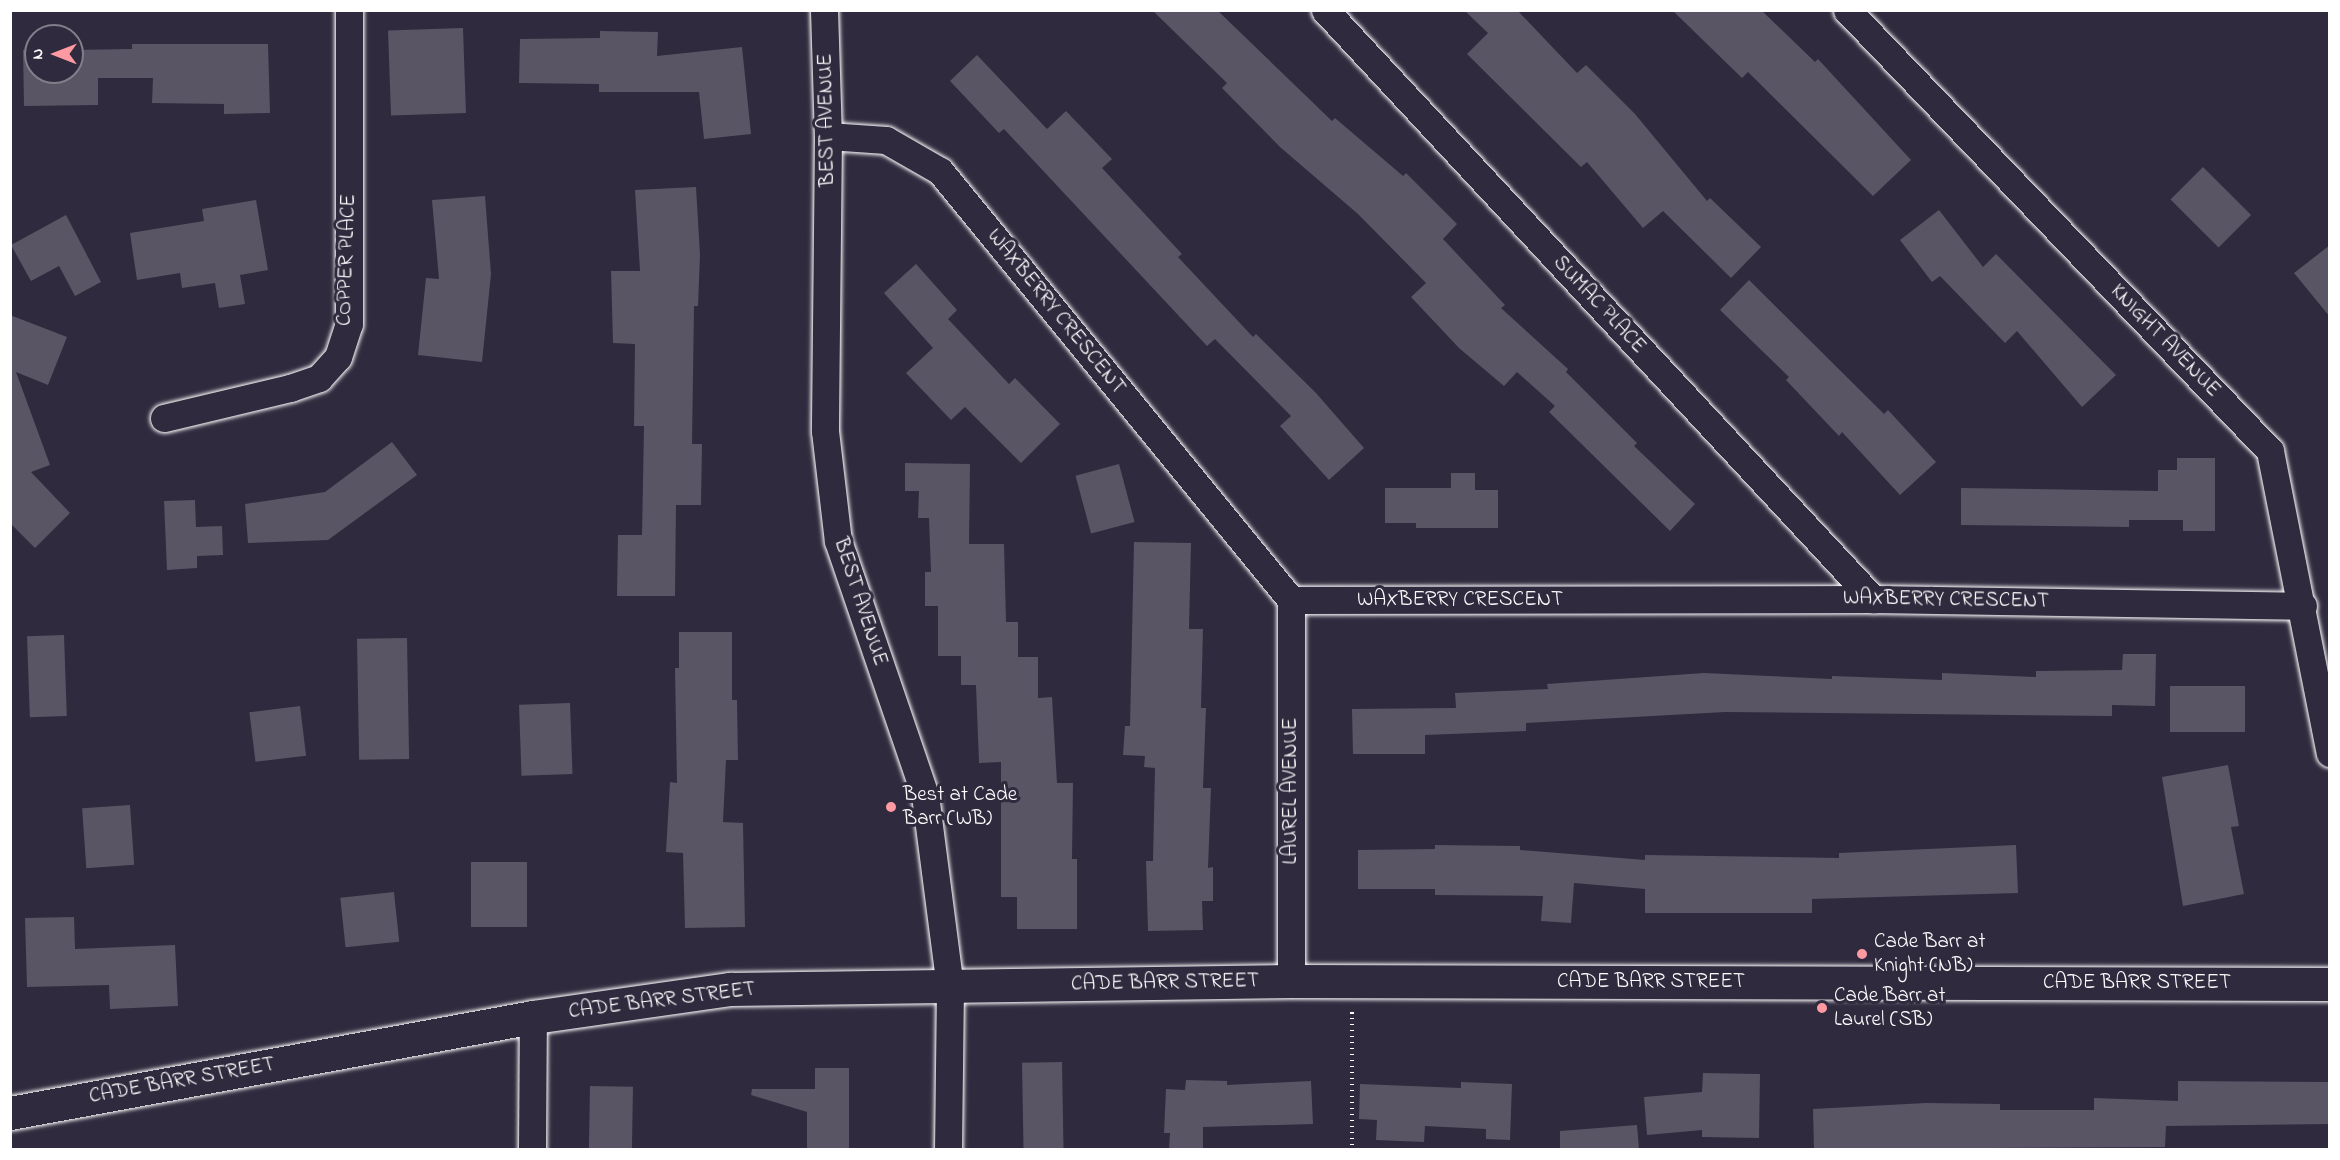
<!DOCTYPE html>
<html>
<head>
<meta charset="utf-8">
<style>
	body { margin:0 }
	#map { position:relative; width:2340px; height:1160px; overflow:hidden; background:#2f2a3d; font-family:"Indie Flower",sans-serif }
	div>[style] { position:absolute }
	.building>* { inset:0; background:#595564; transform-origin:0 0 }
	.path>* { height:4px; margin-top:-2px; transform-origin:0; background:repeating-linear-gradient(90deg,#fff 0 1.5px,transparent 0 6px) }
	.roads { filter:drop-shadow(0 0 2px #fff) drop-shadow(0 0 2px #fff) }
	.street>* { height:27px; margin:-13.5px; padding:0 13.5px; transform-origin:13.5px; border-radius:13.5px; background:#2f2a3d }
	.secondary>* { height:33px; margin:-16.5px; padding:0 16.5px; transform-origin:16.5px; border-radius:16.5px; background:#2f2a3d }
	.dots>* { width:16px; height:16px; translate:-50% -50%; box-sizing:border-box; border:3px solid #2f2a3d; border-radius:50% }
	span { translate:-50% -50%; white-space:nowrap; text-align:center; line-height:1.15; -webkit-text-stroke:6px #2f2a3d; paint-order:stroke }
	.street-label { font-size:21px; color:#fff }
	.poi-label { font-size:21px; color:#fff }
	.left { translate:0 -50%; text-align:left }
	.frame { position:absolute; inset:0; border:12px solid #fff; pointer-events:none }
	.north { position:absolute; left:24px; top:24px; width:60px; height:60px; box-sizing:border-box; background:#2f2a3d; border:2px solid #827f8b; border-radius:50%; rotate:270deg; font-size:16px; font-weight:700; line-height:24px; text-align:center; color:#fff }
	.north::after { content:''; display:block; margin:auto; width:21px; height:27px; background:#ff9aa2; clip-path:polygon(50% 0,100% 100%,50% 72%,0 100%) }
</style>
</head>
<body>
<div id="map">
	<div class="building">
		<div style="clip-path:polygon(1152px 10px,1217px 10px,1332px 121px,1335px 118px,1403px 176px,1406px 173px,1457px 224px,1443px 239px,1505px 305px,1501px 308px,1568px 369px,1566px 372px,1637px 443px,1634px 446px,1695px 504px,1670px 531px,1549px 412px,1555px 406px,1517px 372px,1504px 386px,1459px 348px,1411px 297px,1426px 283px,1358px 214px,1280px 147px,1222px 88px,1227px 83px)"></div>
		<div style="clip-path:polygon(1464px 10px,1517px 10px,1577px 73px,1586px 65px,1635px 114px,1707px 201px,1710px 198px,1761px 247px,1731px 278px,1663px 211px,1643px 228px,1587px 162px,1581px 167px,1467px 54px,1488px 33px)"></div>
		<div style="clip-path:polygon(1672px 10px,1761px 10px,1815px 62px,1818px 59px,1911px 160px,1873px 196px,1748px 72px,1742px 78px)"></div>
		<div style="left:463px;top:28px;width:85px;height:75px;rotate:88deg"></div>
		<div style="clip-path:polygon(600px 31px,658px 32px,657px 56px,742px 47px,751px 134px,704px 139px,699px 92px,599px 92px,599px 84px,519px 83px,520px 39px,600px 38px)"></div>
		<div style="clip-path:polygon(132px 44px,268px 44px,270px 113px,224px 114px,224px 104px,152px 103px,153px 78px,98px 78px,98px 105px,24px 106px,23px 50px,36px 50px,36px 72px,72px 72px,72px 50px,132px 49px)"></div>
		<div style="clip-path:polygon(977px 55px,1047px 129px,1066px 111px,1112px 159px,1102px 168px,1182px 254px,1178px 257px,1253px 337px,1256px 334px,1316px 393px,1364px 448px,1329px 480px,1280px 426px,1291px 416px,1215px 339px,1207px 346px,1004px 129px,999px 133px,950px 81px)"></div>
		<div style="left:2203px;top:167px;width:68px;height:46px;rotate:45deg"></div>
		<div style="clip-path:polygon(696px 187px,700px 255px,698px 306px,694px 306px,692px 444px,702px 444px,701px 505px,676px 505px,675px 596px,617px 596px,618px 535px,642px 535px,644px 426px,634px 426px,635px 344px,613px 343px,611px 271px,640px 271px,635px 190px)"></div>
		<div style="clip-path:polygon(485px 196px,491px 274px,482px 362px,418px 355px,426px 278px,439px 279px,432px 200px)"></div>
		<div style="clip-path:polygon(256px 200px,268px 270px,240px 275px,245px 304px,219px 308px,215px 283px,182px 288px,180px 273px,137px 280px,130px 233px,204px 221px,202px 209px)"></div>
		<div style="clip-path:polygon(1939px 210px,1983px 267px,1996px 254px,2116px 375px,2082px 407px,2017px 331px,2005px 343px,1940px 276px,1932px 282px,1900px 240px)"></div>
		<div style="clip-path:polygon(66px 215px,101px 282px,75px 296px,59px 266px,31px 281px,11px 245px)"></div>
		<div style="clip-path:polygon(2330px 245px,2330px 317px,2294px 273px)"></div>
		<div style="clip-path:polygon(916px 264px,957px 310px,948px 319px,1009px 384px,1015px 378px,1060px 424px,1021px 463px,965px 407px,951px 420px,906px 373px,933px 348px,884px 293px)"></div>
		<div style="clip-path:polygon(1749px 280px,1884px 414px,1888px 410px,1936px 462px,1900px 495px,1842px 432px,1839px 436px,1786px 380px,1789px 377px,1720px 310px)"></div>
		<div style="clip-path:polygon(10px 315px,67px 337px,48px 385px,16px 372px,50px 465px,31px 472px,70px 513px,35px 548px,10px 523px)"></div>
		<div style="clip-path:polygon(392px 442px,417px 475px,328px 540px,248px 543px,245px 504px,325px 492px)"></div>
		<div style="clip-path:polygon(2177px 458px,2215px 458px,2215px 531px,2183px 531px,2183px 520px,2129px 520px,2129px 527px,1961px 525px,1961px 488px,2158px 491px,2158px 470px,2177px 470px)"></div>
		<div style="clip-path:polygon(905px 463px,970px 464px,969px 544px,1004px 544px,1006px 622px,1018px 622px,1018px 657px,1038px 657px,1038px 698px,1052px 697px,1057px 783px,1073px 783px,1072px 859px,1077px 859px,1077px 929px,1017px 929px,1017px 897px,1001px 897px,1001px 762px,979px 763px,976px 685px,961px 685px,961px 656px,938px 656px,938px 606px,925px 606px,925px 572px,931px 572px,929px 518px,918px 518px,919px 491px,905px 491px)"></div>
		<div style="left:1119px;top:464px;width:60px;height:45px;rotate:75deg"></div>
		<div style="clip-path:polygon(1451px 473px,1475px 473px,1475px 490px,1498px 490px,1498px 528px,1416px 528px,1416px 523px,1385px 523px,1385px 488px,1451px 488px)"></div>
		<div style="clip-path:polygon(195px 500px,196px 527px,222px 526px,223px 555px,197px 556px,197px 568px,167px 570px,164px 501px)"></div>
		<div style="clip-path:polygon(1134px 542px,1191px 543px,1189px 629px,1203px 629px,1201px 708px,1206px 708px,1203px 788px,1211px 788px,1208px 868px,1213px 867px,1213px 901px,1202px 901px,1203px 930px,1148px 931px,1146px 861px,1153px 861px,1155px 768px,1144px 767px,1145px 756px,1123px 755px,1125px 726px,1130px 726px)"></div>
		<div style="clip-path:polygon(679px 632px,732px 632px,732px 700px,737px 700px,738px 760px,726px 760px,723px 822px,743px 823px,745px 927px,685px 928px,683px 853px,666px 852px,670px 782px,677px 783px,675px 668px,679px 668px)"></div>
		<div style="left:64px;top:635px;width:81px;height:37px;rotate:88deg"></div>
		<div style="left:407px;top:638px;width:121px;height:50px;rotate:89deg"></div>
		<div style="clip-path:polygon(2123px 654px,2156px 654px,2155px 706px,2112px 705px,2112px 716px,1725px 712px,1526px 723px,1526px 731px,1425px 735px,1425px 754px,1353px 754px,1352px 709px,1456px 708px,1455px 693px,1548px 689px,1547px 684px,1704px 673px,1832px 679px,1832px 676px,1942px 680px,1942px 673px,2036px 677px,2036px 671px,2122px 670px)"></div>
		<div style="left:2170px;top:686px;width:75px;height:46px"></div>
		<div style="left:570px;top:703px;width:71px;height:51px;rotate:88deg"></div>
		<div style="left:300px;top:706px;width:50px;height:51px;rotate:83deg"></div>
		<div style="clip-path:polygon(2228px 765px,2239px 826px,2231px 827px,2244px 894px,2183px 906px,2162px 777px)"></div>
		<div style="left:130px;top:805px;width:60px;height:48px;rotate:86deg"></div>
		<div style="clip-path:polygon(1435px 845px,1520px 846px,1520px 850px,1645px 860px,1645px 855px,1839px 858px,1839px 853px,2016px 845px,2018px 893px,1812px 899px,1812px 913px,1645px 913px,1645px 889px,1574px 883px,1571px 923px,1541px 921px,1543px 896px,1435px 895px,1435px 889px,1358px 889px,1358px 850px,1435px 849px)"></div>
		<div style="left:471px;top:862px;width:56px;height:65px"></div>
		<div style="left:394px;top:892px;width:50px;height:54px;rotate:84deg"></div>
		<div style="clip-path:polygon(74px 917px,75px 949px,175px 945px,178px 1006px,110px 1009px,109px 985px,27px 987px,25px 918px)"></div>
		<div style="left:1062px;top:1062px;width:87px;height:40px;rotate:89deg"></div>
		<div style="clip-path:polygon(815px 1068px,849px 1068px,849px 1149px,807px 1149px,807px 1112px,751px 1095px,752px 1089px,815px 1089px)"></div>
		<div style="clip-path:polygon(1703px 1073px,1760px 1074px,1759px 1138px,1702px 1137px,1702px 1130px,1647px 1135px,1644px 1097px,1702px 1092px)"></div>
		<div style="clip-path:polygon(1186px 1080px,1227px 1081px,1227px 1085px,1311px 1081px,1313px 1124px,1203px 1127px,1203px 1149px,1169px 1149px,1170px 1133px,1164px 1133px,1166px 1089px,1185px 1090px)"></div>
		<div style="clip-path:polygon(2178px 1081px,2330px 1082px,2330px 1124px,2166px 1126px,2165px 1147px,1814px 1149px,1813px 1109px,1926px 1103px,2000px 1104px,2000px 1110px,2094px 1110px,2094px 1098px,2178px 1101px)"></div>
		<div style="clip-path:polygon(1461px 1082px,1512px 1084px,1510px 1140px,1486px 1139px,1486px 1129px,1425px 1126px,1424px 1142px,1376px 1140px,1377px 1120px,1359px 1119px,1360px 1084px,1461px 1088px)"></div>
		<div style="left:590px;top:1086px;width:43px;height:63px;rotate:1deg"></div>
		<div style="clip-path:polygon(1637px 1125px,1639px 1149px,1560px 1149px,1560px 1131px)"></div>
	</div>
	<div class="path">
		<div style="left:1352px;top:1012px;width:138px;rotate:90deg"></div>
	</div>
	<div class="roads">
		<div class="street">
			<div style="left:824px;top:10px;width:126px;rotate:88.2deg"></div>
			<div style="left:828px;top:136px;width:295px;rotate:90.6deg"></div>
			<div style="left:825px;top:431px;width:111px;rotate:83.3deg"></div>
			<div style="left:838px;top:541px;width:268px;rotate:71.1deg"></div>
			<div style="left:925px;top:795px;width:194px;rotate:82.6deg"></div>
			<div style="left:950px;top:987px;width:163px;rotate:90.7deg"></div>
			<div style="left:1325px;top:10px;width:805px;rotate:47.07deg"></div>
			<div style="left:1847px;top:10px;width:611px;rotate:46.19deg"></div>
			<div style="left:2270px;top:451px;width:308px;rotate:78.8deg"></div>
			<div style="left:828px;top:136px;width:58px;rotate:3.9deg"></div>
			<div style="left:886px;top:140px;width:62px;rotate:29.9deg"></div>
			<div style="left:940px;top:171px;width:554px;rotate:50.71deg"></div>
			<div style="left:164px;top:418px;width:130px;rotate:-13.4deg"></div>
			<div style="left:290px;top:388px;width:31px;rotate:-19deg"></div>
			<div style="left:319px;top:378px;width:28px;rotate:-48deg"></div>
			<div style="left:338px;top:357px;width:35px;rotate:-72deg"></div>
			<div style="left:349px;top:324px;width:314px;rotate:-90deg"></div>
			<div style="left:1291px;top:600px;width:582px;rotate:-0.1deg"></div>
			<div style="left:1873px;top:599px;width:430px;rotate:0.9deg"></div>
			<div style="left:1291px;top:600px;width:381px;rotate:90deg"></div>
			<div style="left:532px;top:1150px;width:133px;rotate:-89.6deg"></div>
		</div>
		<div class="secondary">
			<div style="left:10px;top:1113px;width:532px;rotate:-10.4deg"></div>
			<div style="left:533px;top:1017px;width:199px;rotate:-8.1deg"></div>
			<div style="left:730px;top:989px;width:561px;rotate:-0.82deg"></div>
			<div style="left:1291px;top:981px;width:1039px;rotate:0.17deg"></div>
		</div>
	</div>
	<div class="dots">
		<div style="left:891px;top:807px;background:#ff9aa2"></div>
		<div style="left:1862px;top:954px;background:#ff9aa2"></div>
		<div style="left:1822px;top:1008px;background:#ff9aa2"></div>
	</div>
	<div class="street-label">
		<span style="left:827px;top:120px;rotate:-91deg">BEST AVENUE</span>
		<span style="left:347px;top:260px;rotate:-88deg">COPPER PLACE</span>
		<span style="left:1599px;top:305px;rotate:47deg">SUMAC PLACE</span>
		<span style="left:1056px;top:312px;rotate:51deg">WAXBERRY CRESCENT</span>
		<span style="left:2165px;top:341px;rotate:46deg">KNIGHT AVENUE</span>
		<span style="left:1460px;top:600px">WAXBERRY CRESCENT</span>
		<span style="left:1946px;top:600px;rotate:1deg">WAXBERRY CRESCENT</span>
		<span style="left:860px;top:602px;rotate:72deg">BEST AVENUE</span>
		<span style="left:1291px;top:791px;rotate:-90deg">LAUREL AVENUE</span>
		<span style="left:1651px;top:982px">CADE BARR STREET</span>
		<span style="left:1165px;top:983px;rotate:-1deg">CADE BARR STREET</span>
		<span style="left:2137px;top:983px">CADE BARR STREET</span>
		<span style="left:662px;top:1001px;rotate:-7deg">CADE BARR STREET</span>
		<span style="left:182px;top:1081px;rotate:-10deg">CADE BARR STREET</span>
	</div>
	<div class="poi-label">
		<span class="left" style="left:903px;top:807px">Best at Cade<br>Barr (WB)</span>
		<span class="left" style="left:1874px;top:954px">Cade Barr at<br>Knight (NB)</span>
		<span class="left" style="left:1834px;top:1008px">Cade Barr at<br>Laurel (SB)</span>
	</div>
	<div class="frame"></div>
	<div class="north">N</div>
</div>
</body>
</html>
